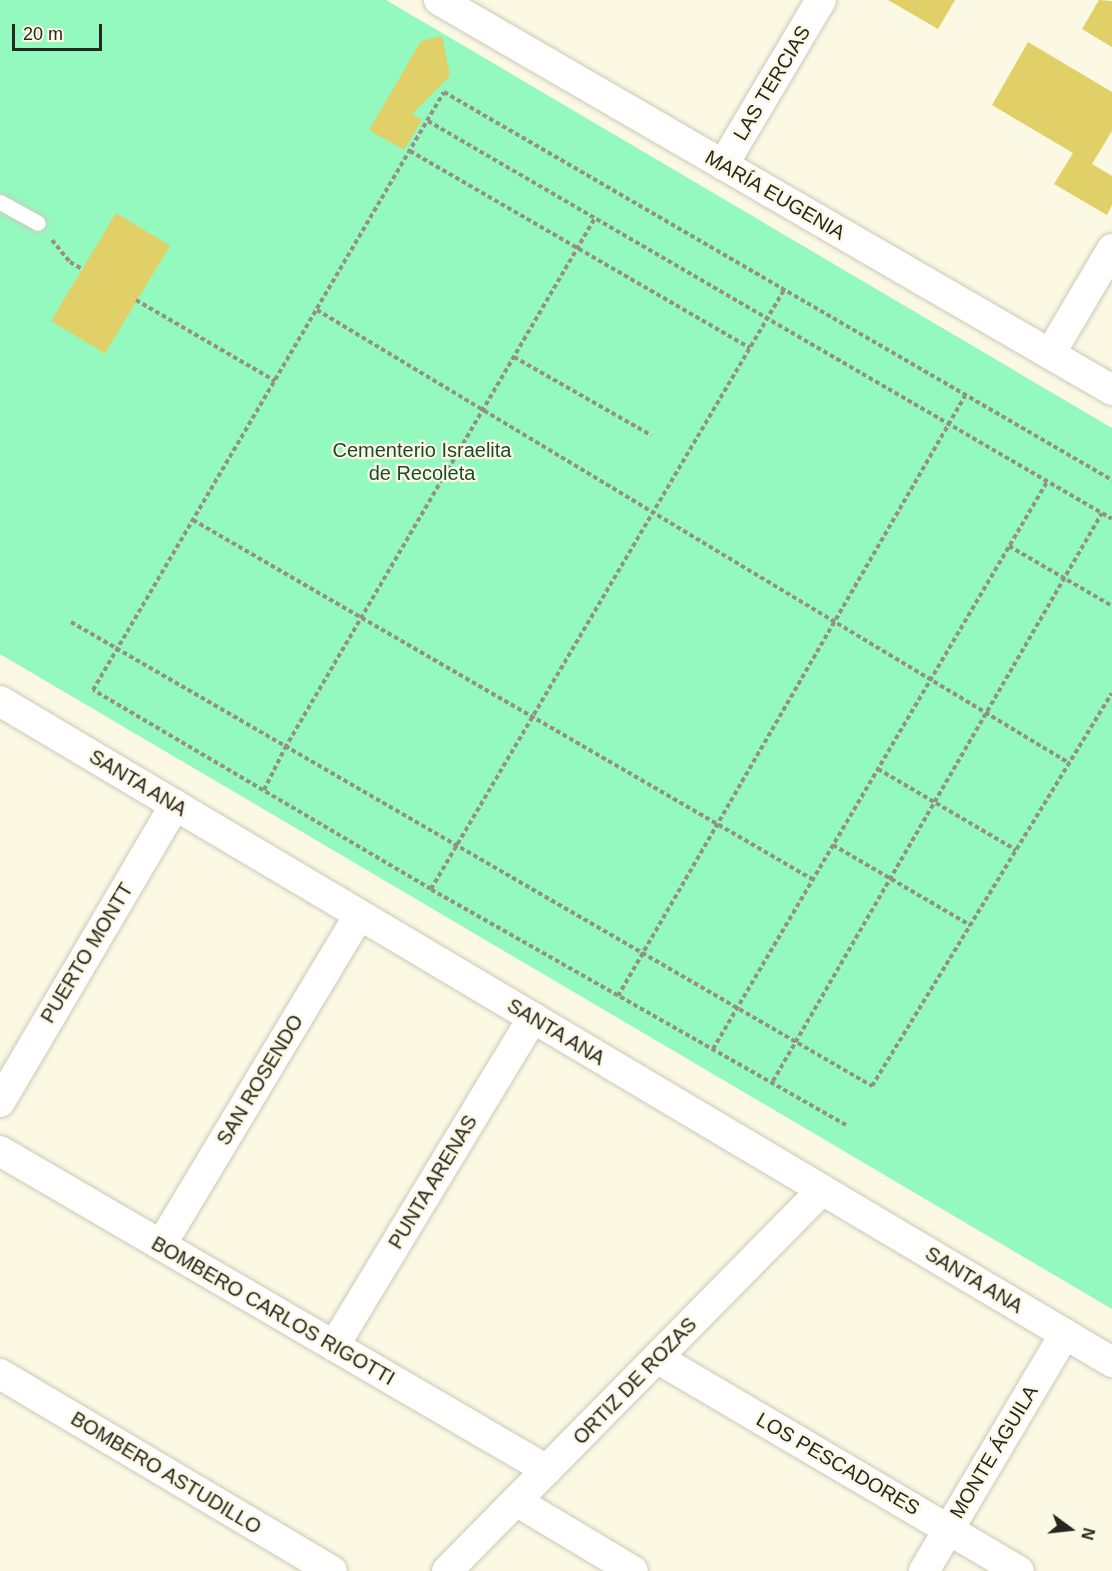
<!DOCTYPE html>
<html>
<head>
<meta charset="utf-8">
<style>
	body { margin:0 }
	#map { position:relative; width:1112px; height:1571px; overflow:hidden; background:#fbf8e4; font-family:Helvetica,sans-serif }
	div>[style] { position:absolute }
	.green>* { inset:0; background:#94f9bf }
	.building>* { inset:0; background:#e1d067; transform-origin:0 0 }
	.path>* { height:4px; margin-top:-2px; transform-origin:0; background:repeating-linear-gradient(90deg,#939183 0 4.5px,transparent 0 7.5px) }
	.roads { filter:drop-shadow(0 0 2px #ccc9b6) drop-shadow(0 0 2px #ccc9b6) }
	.lane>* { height:15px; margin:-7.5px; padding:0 7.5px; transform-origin:7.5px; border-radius:7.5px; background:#fff }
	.street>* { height:30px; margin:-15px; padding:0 15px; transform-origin:15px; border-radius:15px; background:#fff }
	span { translate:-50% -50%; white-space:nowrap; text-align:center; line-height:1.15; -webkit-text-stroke:4.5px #fbf8e4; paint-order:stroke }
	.street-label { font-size:20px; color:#28271f }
	.park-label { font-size:20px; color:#1d4831 }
	.north { position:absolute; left:1040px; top:1499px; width:60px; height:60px; -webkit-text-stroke:4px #fbf8e4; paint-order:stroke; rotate:105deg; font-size:16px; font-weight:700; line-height:24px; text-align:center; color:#28271f }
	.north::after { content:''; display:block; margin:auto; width:21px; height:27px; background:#28271f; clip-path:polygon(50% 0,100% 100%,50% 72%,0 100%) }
	.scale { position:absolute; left:12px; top:24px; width:90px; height:27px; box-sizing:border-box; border:3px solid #28271f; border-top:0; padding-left:8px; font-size:18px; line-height:21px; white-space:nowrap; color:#28271f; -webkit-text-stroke:4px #fbf8e4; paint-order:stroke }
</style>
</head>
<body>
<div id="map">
	<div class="green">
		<div style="clip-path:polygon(0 0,386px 0,1112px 428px,1112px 1309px,0 654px)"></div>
	</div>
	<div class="building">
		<div style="clip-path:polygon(888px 0,955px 0,938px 29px)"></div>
		<div style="clip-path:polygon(1099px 0,1112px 1px,1112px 47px,1082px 29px)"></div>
		<div style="clip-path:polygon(442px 36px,450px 76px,412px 114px,422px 120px,404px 150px,369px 130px,421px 41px)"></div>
		<div style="clip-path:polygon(1028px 42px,1112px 92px,1112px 131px,1092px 164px,1112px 176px,1112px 205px,1107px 215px,1054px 184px,1073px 153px,992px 105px)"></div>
		<div style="left:116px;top:213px;width:63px;height:126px;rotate:31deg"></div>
	</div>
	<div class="path">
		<div style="left:428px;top:121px;width:791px;rotate:30.19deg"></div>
		<div style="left:410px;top:151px;width:393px;rotate:30.1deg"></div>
		<div style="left:52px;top:240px;width:28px;rotate:51deg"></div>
		<div style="left:70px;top:262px;width:14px;rotate:30deg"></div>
		<div style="left:136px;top:300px;width:161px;rotate:30.2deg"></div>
		<div style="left:317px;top:310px;width:878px;rotate:31.06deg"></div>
		<div style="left:514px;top:357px;width:158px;rotate:29.7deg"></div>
		<div style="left:193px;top:520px;width:716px;rotate:30.11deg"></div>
		<div style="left:1009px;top:546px;width:119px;rotate:30.2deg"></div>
		<div style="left:71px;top:622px;width:926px;rotate:30.08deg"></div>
		<div style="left:872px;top:1086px;width:460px;rotate:-58.6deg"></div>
		<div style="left:878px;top:769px;width:160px;rotate:30.4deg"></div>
		<div style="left:264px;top:790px;width:47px;rotate:-63.4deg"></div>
		<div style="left:285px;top:748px;width:614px;rotate:-59.68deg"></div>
		<div style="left:833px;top:845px;width:159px;rotate:30.3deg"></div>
		<div style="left:431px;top:889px;width:695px;rotate:-59.49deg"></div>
		<div style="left:618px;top:996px;width:693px;rotate:-59.96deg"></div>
		<div style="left:713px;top:1049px;width:658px;rotate:-59.5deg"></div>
		<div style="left:773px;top:1081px;width:656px;rotate:-59.92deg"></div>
		<div style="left:846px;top:1125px;width:477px;rotate:-150.4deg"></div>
		<div style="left:431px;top:889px;width:392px;rotate:-149.5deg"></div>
		<div style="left:93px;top:690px;width:693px;rotate:-59.59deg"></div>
		<div style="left:444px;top:92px;width:773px;rotate:30.15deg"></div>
	</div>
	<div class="roads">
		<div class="lane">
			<div style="left:0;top:202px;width:43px;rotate:28.9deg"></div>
		</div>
		<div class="street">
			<div style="left:439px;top:0;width:778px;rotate:30.09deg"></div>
			<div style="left:723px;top:165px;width:192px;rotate:-59.3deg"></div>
			<div style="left:1050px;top:354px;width:122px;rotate:-59.4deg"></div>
			<div style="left:0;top:701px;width:1294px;rotate:30.73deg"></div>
			<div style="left:0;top:1102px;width:345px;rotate:-59.5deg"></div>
			<div style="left:0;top:1151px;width:633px;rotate:30.25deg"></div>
			<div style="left:161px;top:1245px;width:385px;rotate:-59deg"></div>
			<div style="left:334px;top:1346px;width:384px;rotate:-58.8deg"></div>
			<div style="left:657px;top:1358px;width:420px;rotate:30.5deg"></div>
			<div style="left:0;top:1374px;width:386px;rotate:30.7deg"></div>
			<div style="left:516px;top:1501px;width:136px;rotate:30.9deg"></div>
			<div style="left:447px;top:1571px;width:535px;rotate:-45.45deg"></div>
			<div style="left:924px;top:1571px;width:276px;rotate:-59.3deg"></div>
		</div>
	</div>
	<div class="street-label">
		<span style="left:772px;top:83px;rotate:-59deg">LAS TERCIAS</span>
		<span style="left:775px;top:195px;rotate:30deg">MARÍA EUGENIA</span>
		<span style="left:138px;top:783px;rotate:31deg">SANTA ANA</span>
		<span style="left:87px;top:953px;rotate:-59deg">PUERTO MONTT</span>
		<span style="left:556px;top:1032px;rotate:31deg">SANTA ANA</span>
		<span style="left:260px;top:1080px;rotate:-59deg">SAN ROSENDO</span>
		<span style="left:433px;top:1182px;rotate:-59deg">PUNTA ARENAS</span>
		<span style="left:974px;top:1280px;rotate:31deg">SANTA ANA</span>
		<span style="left:273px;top:1311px;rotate:30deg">BOMBERO CARLOS RIGOTTI</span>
		<span style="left:635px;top:1381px;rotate:-46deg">ORTIZ DE ROZAS</span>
		<span style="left:994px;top:1452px;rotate:-59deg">MONTE ÁGUILA</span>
		<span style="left:838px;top:1464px;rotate:30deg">LOS PESCADORES</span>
		<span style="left:166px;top:1473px;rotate:31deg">BOMBERO ASTUDILLO</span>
	</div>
	<div class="park-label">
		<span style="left:422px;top:462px">Cementerio Israelita<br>de Recoleta</span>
	</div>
	<div class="north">N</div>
	<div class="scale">20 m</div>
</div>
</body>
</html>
